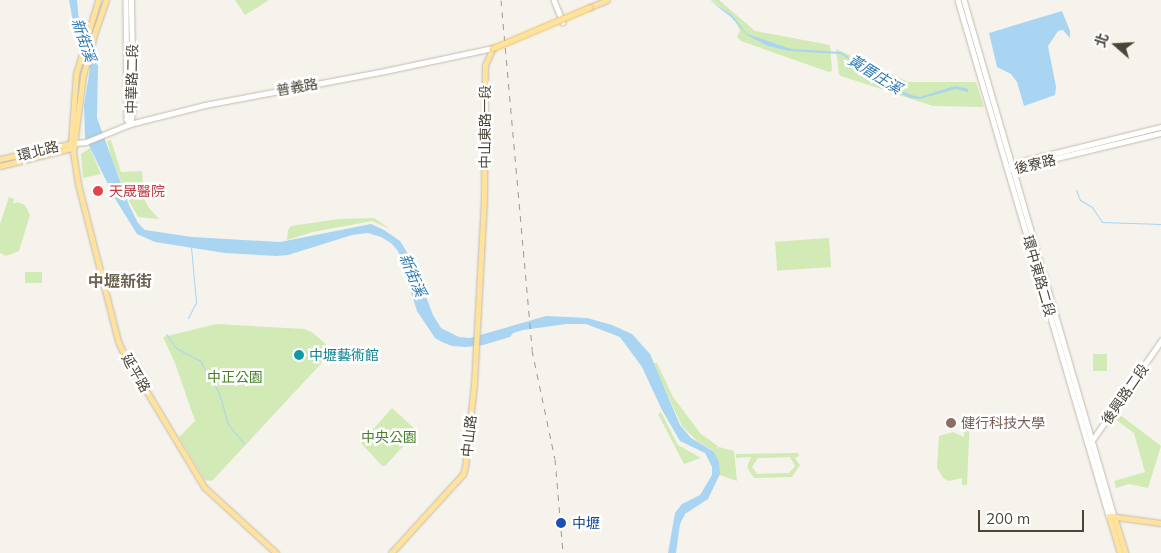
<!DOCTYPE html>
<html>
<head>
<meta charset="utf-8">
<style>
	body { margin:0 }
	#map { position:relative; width:1161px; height:553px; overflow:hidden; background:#f6f3ec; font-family:Mulish,"Noto Sans TC",sans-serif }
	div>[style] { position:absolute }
	.green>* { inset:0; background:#d2eab5; transform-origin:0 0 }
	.water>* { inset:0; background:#a9d4f2 }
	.stream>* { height:1px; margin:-0.5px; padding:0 0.5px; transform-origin:0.5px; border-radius:0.5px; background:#a9d4f2 }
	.roads { filter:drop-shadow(0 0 1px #c2bbae) drop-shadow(0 0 1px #c2bbae) }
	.minor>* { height:4.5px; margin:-2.25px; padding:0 2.25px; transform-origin:2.25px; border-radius:2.25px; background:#fff }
	.major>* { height:5px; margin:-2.5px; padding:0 2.5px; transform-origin:2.5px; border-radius:2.5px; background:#ffe39c }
	.rail>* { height:1px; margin-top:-0.5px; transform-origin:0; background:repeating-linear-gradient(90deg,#9a9a9a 0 6px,transparent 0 12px) }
	.bridges { filter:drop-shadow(0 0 1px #e6c16a) drop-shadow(0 0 1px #e6c16a) }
	.major-bridge>* { height:5px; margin:-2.5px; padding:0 2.5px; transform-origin:2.5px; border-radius:2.5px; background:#ffe39c }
	.dots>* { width:14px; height:14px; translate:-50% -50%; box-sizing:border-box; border:2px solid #fff; border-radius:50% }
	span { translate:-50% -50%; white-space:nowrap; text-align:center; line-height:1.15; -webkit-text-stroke:5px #fff; paint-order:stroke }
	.street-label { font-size:14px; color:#4b4439 }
	.health-label { font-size:14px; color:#be3a42 }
	.left { translate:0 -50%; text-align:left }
	.culture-label { font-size:14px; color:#0d838f }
	.park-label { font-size:14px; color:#4a7f2a }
	.education-label { font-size:14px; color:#785e54 }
	.transit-label { font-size:14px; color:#164399 }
	.water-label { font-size:15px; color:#2e7ab2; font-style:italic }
	.quarter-label { font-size:16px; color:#6e6250; font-weight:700 }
	.north { position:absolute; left:1091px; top:20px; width:50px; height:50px; -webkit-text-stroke:4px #fff; paint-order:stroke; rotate:289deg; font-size:14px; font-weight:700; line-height:20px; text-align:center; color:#4b4439 }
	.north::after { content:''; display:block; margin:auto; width:18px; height:22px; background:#4b4439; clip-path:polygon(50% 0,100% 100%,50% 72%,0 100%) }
	.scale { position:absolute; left:978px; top:510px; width:106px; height:22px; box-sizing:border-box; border:2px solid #4b4439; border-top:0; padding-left:6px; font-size:15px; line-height:18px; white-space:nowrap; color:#4b4439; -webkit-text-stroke:4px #fff; paint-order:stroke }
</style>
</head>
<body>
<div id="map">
	<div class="green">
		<div style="clip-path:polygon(235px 0,269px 0,245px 15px)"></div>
		<div style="clip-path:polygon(711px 0,719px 0,755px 31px,830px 45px,832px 71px,829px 72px,741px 41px,737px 37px,740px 31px,734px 17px)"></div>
		<div style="clip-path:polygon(836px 49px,908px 82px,976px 82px,984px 107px,933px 106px,841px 76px,839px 74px)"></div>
		<div style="clip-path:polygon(111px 140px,121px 172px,142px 171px,144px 198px,149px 208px,159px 219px,138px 217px,129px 201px,112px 159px,107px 141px)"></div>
		<div style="clip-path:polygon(90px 148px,101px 174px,83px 178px,81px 154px)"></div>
		<div style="clip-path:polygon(9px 197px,14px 199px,13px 204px,17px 202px,25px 205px,30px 215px,19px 251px,6px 256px,0 253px,0 224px)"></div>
		<div style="clip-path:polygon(374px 218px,390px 229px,372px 221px,313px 232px,287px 240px,288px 230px,291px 226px,339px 219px)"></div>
		<div style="left:829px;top:238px;width:29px;height:54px;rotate:86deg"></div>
		<div style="left:25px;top:272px;width:17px;height:11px"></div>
		<div style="clip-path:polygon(216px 324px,305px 329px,313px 333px,330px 348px,330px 354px,212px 481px,205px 480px,179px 437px,195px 421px,175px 363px,163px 337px)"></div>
		<div style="left:1093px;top:354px;width:14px;height:17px"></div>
		<div style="clip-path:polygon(653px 363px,657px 363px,673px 397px,701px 434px,718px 446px,716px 449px,719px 447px,734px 451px,737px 481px,717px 474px,711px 453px,714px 451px,697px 441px,682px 426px)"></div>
		<div style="clip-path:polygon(392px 408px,417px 431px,385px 466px,382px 466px,361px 443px)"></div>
		<div style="clip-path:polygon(1115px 411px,1161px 446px,1148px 488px,1129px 484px,1116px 488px,1114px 481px,1145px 472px,1134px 433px,1111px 416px)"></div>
		<div style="clip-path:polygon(661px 412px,678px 445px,701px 458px,684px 464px,658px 414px)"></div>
		<div style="clip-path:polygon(965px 416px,970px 417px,967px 485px,962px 485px,962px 478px,949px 481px,944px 479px,937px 468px,939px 436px,953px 432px,964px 437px)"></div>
		<div style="clip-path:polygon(evenodd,798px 453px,799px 456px,795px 458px,800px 465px,792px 477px,754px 478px,747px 467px,751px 457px,736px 458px,736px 454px,798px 453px,790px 457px,795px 466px,789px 473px,757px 474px,752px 467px,758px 458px,790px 457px)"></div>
	</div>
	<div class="water">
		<div style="clip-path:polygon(69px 0,77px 0,79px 21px,98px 65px,97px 118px,129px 205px,138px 223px,145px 230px,192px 237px,280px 242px,371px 224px,384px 230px,400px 241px,413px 262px,433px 315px,441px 328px,459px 337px,470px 338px,546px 316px,587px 318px,612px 325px,632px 334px,650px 354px,680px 425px,691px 438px,713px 451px,719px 462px,720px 474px,708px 499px,685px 514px,680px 524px,676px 553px,668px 553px,675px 513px,682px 504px,700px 495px,712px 475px,712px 467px,705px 453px,680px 441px,662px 410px,642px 367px,620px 337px,586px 324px,566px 324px,523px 330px,513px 333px,510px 337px,483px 345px,466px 347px,452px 346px,442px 342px,435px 338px,417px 311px,398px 251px,391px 243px,381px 237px,368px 233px,352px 235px,288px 255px,276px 256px,225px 253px,155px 242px,137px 234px,114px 197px,85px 137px,84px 105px,90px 69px,73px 22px)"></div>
		<div style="clip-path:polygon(709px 0,732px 15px,747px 34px,791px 49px,841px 52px,890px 85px,911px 95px,920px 97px,955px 86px,968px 89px,968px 92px,955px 89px,920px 99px,910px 98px,888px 87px,841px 54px,790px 51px,768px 46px,747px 35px,731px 17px)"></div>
		<div style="clip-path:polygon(1062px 11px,1070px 31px,1070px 38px,1063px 30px,1058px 31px,1048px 46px,1056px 87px,1055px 95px,1024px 106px,1017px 82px,1011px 74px,997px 67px,989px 33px)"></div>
	</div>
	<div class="stream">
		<div style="left:1076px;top:190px;width:11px;rotate:68deg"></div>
		<div style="left:1080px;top:200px;width:14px;rotate:30deg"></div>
		<div style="left:1092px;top:207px;width:18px;rotate:56deg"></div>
		<div style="left:1102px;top:222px;width:59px;rotate:1.9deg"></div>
		<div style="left:188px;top:318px;width:18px;rotate:-63deg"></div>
		<div style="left:196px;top:302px;width:55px;rotate:-95.2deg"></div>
		<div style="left:166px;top:334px;width:17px;rotate:54deg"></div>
		<div style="left:176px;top:348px;width:27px;rotate:28deg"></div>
		<div style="left:200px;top:361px;width:37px;rotate:59deg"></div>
		<div style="left:219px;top:393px;width:32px;rotate:74deg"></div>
		<div style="left:228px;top:424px;width:26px;rotate:51deg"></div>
	</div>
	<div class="roads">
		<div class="minor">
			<div style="left:126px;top:0;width:119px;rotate:89.5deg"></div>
			<div style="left:127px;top:119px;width:6px;rotate:59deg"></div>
			<div style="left:554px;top:0;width:24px;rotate:68deg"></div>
			<div style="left:958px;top:0;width:538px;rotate:73.69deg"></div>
			<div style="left:964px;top:0;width:537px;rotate:73.79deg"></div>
			<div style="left:130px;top:124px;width:15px;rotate:-79deg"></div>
			<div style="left:133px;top:109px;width:109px;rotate:-91.1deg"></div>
			<div style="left:76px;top:143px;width:10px;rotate:-6deg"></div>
			<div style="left:86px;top:142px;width:48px;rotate:-22.2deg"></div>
			<div style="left:130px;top:124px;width:77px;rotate:-14.2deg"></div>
			<div style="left:205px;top:105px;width:183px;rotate:-10.7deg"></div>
			<div style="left:385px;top:71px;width:110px;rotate:-12deg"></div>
			<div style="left:1011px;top:164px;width:154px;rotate:-13.9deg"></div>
			<div style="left:1011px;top:169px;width:154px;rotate:-13.5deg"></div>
			<div style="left:1091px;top:442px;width:123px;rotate:-55.3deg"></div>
		</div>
		<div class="major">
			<div style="left:106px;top:0;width:37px;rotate:109deg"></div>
			<div style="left:94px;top:35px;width:42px;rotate:105deg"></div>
			<div style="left:83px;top:76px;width:77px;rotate:97.5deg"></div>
			<div style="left:73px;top:152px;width:36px;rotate:81deg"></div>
			<div style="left:79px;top:188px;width:158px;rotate:75.7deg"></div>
			<div style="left:118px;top:341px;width:12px;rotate:66deg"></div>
			<div style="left:123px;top:352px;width:157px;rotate:59deg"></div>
			<div style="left:204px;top:487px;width:98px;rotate:42.5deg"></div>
			<div style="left:590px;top:7px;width:18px;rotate:-22deg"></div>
			<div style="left:73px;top:152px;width:9px;rotate:-103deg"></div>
			<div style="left:71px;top:143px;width:69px;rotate:-85.9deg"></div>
			<div style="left:76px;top:74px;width:77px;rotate:-73.4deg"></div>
			<div style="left:0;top:159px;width:75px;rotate:-12.4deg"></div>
			<div style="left:0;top:166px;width:74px;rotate:-14deg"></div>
			<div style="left:1114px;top:516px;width:39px;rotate:73deg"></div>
			<div style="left:391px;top:553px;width:91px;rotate:-47.7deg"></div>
			<div style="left:452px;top:486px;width:16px;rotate:-47deg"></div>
			<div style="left:463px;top:474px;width:7px;rotate:-74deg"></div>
			<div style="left:465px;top:467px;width:83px;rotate:-83.8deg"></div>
			<div style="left:474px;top:384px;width:186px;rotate:-86.9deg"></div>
			<div style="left:484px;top:198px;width:133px;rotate:-89.6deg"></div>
			<div style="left:485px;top:65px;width:19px;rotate:-65deg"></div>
			<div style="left:1120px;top:553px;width:39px;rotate:-107deg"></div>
			<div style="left:1109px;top:516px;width:52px;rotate:7.7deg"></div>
		</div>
	</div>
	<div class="rail">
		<div style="left:501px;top:0;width:351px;rotate:84.9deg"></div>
		<div style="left:532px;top:350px;width:111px;rotate:78.1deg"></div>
		<div style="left:555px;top:459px;width:94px;rotate:85.1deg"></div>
	</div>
	<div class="bridges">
		<div class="major-bridge">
			<div style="left:493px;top:48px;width:105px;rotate:-22.9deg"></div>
		</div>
	</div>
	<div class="dots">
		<div style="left:98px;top:191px;background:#e0444e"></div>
		<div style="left:299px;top:355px;background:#0f9aa8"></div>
		<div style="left:951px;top:423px;background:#8d6e63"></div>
		<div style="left:561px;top:523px;background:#1a4fb4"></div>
	</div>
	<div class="street-label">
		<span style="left:132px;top:79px;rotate:-89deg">中華路二段</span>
		<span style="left:297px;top:87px;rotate:-10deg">普義路</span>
		<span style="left:485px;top:127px;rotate:-90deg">中山東路一段</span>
		<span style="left:38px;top:151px;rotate:-14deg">環北路</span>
		<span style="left:1035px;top:164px;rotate:-13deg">後寮路</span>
		<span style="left:1039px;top:276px;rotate:74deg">環中東路二段</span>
		<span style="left:136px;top:373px;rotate:60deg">延平路</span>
		<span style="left:1125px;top:394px;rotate:-55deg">後興路二段</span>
		<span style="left:469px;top:436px;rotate:-84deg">中山路</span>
	</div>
	<div class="health-label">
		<span class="left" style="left:109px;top:191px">天晟醫院</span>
	</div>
	<div class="culture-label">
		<span class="left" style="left:309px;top:355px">中壢藝術館</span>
	</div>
	<div class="park-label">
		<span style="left:235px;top:377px">中正公園</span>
		<span style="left:389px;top:437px">中央公園</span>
	</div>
	<div class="education-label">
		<span class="left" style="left:961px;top:423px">健行科技大學</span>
	</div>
	<div class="transit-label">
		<span class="left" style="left:572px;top:523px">中壢</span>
	</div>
	<div class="water-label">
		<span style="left:84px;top:40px;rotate:71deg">新街溪</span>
		<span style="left:875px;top:74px;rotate:32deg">黃厝庄溪</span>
		<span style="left:413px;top:275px;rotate:67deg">新街溪</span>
	</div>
	<div class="quarter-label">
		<span style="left:120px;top:281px">中壢新街</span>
	</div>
	<div class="north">北</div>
	<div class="scale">200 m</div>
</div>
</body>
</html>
